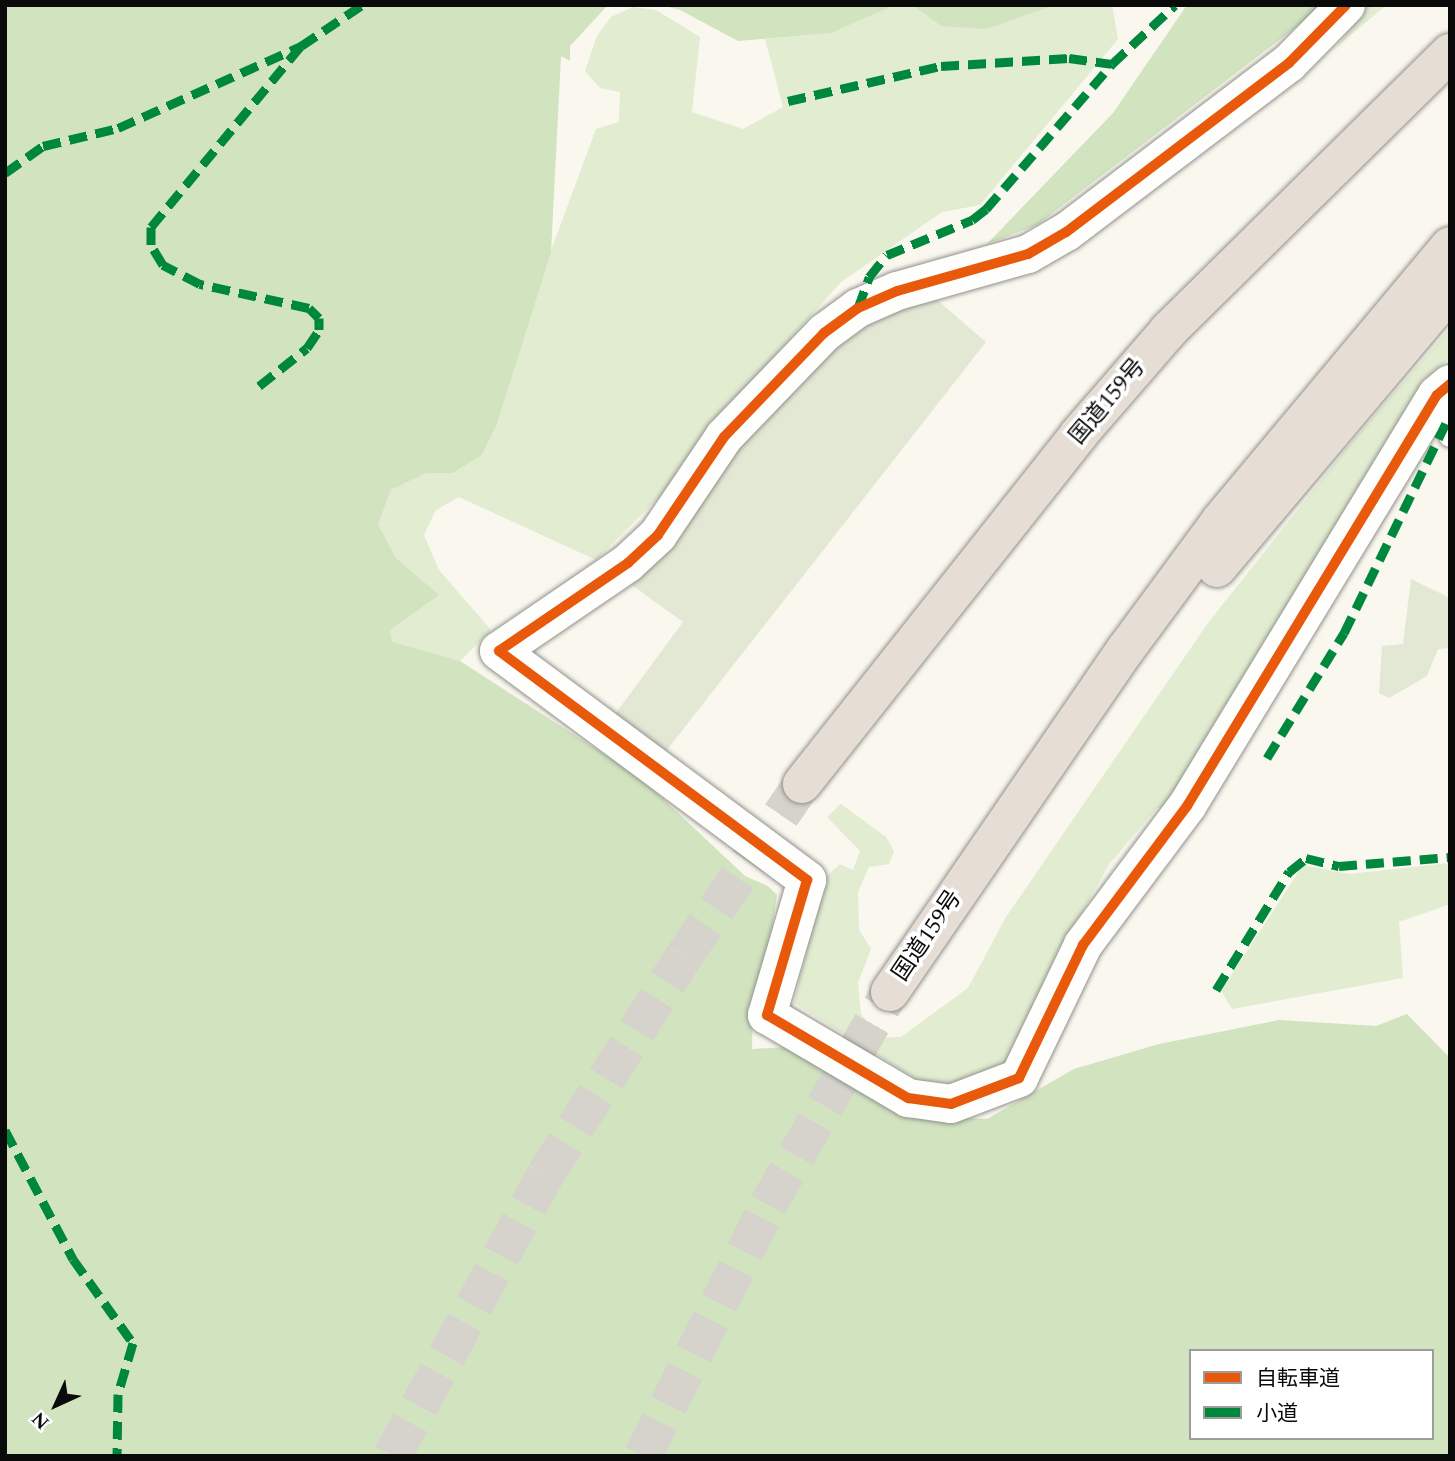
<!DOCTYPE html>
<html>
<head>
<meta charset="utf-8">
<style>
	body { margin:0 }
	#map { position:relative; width:1455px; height:1461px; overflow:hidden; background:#f9f7ee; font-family:Spectral,"Noto Sans JP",serif }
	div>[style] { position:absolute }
	.green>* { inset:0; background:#e1ecd0 }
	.forest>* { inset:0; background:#d1e3bf }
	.cemetery>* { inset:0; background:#e3e8d4 }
	.highway-tunnel>* { height:38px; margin-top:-19px; transform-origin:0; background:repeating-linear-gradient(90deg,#d5d3cc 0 38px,transparent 0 57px) }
	.roads { filter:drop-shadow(0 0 2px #92918d) drop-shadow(0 0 2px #92918d) }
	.lane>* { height:23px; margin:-11.5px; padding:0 11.5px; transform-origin:11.5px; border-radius:11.5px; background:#fefefc }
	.street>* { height:38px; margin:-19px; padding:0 19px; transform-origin:19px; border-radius:19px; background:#fefefc }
	.highway>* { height:38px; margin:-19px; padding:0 19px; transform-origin:19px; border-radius:19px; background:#e6ded5 }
	.quiet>* { height:9px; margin-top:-4.5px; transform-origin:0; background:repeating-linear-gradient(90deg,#00873e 0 18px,transparent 0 27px) }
	.cycleway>* { height:10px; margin:-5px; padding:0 5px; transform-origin:5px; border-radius:5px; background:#e8590c }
	span { translate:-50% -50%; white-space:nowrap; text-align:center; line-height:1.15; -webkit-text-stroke:7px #fff; paint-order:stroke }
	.street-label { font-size:23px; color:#0a0a0a }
	.frame { position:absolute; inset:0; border:7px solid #0a0a0a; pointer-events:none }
	.legend { position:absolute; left:1189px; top:1349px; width:245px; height:91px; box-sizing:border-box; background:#fff; border:2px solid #9d9d9d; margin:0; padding:9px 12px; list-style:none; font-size:21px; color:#0a0a0a }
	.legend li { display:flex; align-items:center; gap:14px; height:35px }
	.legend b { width:35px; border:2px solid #9d9d9d }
	.north { position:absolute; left:21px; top:1370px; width:70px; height:70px; -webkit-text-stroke:5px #fff; paint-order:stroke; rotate:225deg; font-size:19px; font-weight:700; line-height:28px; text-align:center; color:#0a0a0a }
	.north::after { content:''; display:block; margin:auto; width:24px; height:32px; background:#0a0a0a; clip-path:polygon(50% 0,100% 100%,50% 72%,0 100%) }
</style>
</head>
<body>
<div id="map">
	<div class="green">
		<div style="clip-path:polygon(895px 5px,912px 5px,941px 26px,1054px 5px,1112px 5px,1118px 39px,980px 205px,942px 212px,841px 282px,702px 437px,668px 488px,596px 560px,459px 497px,436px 510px,424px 535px,439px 570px,491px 630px,460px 661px,392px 643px,390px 630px,438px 595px,396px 558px,378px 524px,391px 490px,426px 473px,453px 473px,482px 455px,497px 424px,549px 256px,596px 129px,619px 122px,620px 92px,600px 88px,585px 71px,597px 36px,611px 17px,633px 7px,656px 10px,700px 37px,692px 112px,743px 129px,783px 107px,765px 39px,831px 33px)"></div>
		<div style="clip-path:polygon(1368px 5px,1386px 5px,1337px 47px)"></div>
		<div style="clip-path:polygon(1450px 328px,1450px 358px,1423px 380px,1166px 808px,1157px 808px,1110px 863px,1067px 938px,1005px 1073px,964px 1084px,926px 1085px,794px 1003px,823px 880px,840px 864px,853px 870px,860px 851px,827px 817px,841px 804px,886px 837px,894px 851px,889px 864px,869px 867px,858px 892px,859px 930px,871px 949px,858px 983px,861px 1014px,878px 1038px,901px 1037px,968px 988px,1006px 917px,1208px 623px,1354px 439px)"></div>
		<div style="clip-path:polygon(1450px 863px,1450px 904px,1399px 922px,1403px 978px,1232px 1009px,1221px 991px,1303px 865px,1349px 874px)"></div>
	</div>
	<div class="forest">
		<div style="clip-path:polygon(evenodd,5px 5px,608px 5px,570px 46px,570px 61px,561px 56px,551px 252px,497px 424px,482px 455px,453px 473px,426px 473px,391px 490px,378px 524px,396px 558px,439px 595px,390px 630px,392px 642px,460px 661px,641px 778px,745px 876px,768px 886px,777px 895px,769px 947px,753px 1003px,752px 1049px,784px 1047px,914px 1115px,987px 1119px,1074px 1069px,1159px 1044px,1279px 1020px,1376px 1026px,1407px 1014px,1450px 1058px,1450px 1456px,5px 1456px,5px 5px,1191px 1351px,1432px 1351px,1432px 1438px,1191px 1438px,1191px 1351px)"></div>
		<div style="clip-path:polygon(661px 5px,895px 5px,831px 33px,738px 41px,680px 10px)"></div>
		<div style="clip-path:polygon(912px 5px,1054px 5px,986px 29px,941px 26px)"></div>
		<div style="clip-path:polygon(1187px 5px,1325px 5px,1037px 225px,987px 244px,1113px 113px)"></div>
	</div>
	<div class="cemetery">
		<div style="clip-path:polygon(937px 300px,986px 342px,663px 755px,613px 717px,683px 622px,629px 583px,756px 420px,852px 330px,869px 319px)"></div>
		<div style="clip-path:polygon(1411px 579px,1450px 598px,1450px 648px,1438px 649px,1427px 676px,1389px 698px,1379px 693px,1382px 646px,1403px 644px)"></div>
	</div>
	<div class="highway-tunnel">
		<div style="left:392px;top:1456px;width:320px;rotate:-61.4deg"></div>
		<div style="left:545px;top:1175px;width:259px;rotate:-57.6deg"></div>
		<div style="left:684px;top:956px;width:209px;rotate:-55.5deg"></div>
		<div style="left:643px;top:1456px;width:280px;rotate:-63.5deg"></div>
		<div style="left:768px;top:1205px;width:245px;rotate:-60.2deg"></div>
	</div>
	<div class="roads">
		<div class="lane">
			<div style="left:1437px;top:395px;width:42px;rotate:72deg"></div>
		</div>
		<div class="street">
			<div style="left:1346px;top:5px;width:81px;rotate:134.5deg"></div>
			<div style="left:1289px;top:63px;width:280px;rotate:142.8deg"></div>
			<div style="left:1066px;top:232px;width:44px;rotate:149.9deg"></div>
			<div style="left:1028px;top:254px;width:136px;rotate:164.2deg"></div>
			<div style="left:897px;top:291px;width:43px;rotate:156.4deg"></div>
			<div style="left:858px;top:308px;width:42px;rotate:143.7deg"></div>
			<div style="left:824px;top:333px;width:144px;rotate:133.9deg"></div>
			<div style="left:724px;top:437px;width:118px;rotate:124deg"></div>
			<div style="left:658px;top:535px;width:41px;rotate:137deg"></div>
			<div style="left:628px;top:563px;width:156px;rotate:145.7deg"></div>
			<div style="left:499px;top:651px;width:384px;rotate:36.6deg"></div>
			<div style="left:807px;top:880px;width:141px;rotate:106.5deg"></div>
			<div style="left:767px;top:1015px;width:164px;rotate:30.5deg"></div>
			<div style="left:908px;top:1098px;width:43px;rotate:7.9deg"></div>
			<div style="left:951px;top:1104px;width:73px;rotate:-20.9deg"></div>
			<div style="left:1019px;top:1078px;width:148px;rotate:-64.3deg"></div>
			<div style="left:1083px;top:945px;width:174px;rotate:-53.2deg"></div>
			<div style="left:1187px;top:806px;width:481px;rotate:-58.7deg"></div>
			<div style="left:1437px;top:395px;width:17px;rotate:-40deg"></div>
		</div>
		<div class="highway">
			<div style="left:1217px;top:568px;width:362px;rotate:-49.9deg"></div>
			<div style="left:802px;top:784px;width:446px;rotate:-51.6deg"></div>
			<div style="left:1079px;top:434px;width:138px;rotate:-49.1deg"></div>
			<div style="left:1169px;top:330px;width:395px;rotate:-44.6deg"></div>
			<div style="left:890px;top:992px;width:416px;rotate:-55.5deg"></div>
			<div style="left:1126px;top:649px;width:160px;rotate:-53.6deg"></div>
			<div style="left:1221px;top:520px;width:357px;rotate:-50.1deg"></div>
		</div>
	</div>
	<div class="quiet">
		<div style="left:788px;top:101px;width:157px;rotate:-12.9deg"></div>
		<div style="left:941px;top:66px;width:128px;rotate:-3.6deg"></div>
		<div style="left:1069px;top:58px;width:43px;rotate:7.9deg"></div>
		<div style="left:5px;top:173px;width:47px;rotate:-35.4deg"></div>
		<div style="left:43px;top:146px;width:77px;rotate:-13.5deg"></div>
		<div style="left:118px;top:128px;width:201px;rotate:-24.1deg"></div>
		<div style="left:301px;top:46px;width:73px;rotate:-33.9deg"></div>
		<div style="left:858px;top:308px;width:33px;rotate:-70deg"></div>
		<div style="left:869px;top:277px;width:28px;rotate:-51deg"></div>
		<div style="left:887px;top:255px;width:92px;rotate:-22.4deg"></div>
		<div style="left:972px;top:220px;width:18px;rotate:-38deg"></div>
		<div style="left:986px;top:209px;width:192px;rotate:-49deg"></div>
		<div style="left:1112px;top:64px;width:86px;rotate:-43.1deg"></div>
		<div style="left:259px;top:386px;width:61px;rotate:-38.4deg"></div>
		<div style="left:307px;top:348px;width:22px;rotate:-56deg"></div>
		<div style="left:319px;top:330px;width:12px;rotate:-90deg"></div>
		<div style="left:319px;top:318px;width:14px;rotate:-135deg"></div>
		<div style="left:309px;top:308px;width:112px;rotate:-167.6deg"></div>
		<div style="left:200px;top:284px;width:42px;rotate:-152.8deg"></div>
		<div style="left:163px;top:265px;width:23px;rotate:-121deg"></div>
		<div style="left:151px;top:245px;width:18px;rotate:-90deg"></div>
		<div style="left:151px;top:227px;width:235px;rotate:-50.4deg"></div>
		<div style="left:1267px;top:758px;width:147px;rotate:-58.4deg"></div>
		<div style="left:1344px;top:633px;width:233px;rotate:-64.1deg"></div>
		<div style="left:1216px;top:990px;width:139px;rotate:-58.3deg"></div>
		<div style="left:1289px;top:872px;width:22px;rotate:-39deg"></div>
		<div style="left:1306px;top:858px;width:34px;rotate:14deg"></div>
		<div style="left:1339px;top:866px;width:111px;rotate:-4.6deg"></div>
		<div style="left:5px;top:1130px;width:146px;rotate:62.2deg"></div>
		<div style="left:73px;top:1259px;width:103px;rotate:54.5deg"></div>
		<div style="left:133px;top:1343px;width:53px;rotate:106.4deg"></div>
		<div style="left:118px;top:1394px;width:62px;rotate:90.9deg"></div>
	</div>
	<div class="cycleway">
		<div style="left:1346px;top:5px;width:81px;rotate:134.5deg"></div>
		<div style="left:1289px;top:63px;width:280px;rotate:142.8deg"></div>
		<div style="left:1066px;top:232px;width:44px;rotate:149.9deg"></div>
		<div style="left:1028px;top:254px;width:136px;rotate:164.2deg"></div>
		<div style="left:897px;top:291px;width:43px;rotate:156.4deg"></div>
		<div style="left:858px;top:308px;width:42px;rotate:143.7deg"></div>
		<div style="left:824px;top:333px;width:144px;rotate:133.9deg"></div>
		<div style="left:724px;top:437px;width:118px;rotate:124deg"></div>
		<div style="left:658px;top:535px;width:41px;rotate:137deg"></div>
		<div style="left:628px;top:563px;width:156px;rotate:145.7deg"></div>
		<div style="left:499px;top:651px;width:384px;rotate:36.6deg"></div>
		<div style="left:807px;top:880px;width:141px;rotate:106.5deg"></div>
		<div style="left:767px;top:1015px;width:164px;rotate:30.5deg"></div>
		<div style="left:908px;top:1098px;width:43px;rotate:7.9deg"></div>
		<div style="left:951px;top:1104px;width:73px;rotate:-20.9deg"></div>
		<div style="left:1019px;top:1078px;width:148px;rotate:-64.3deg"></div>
		<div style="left:1083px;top:945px;width:174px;rotate:-53.2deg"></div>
		<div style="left:1187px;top:806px;width:481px;rotate:-58.7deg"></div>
		<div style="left:1437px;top:395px;width:17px;rotate:-40deg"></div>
	</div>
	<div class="street-label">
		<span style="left:1108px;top:402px;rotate:-50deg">国道159号</span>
		<span style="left:928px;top:936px;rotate:-56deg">国道159号</span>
	</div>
	<div class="frame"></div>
	<ul class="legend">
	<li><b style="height:9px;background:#e8590c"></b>自転車道</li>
	<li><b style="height:9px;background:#00873e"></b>小道</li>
	</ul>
	<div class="north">N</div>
</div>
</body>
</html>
